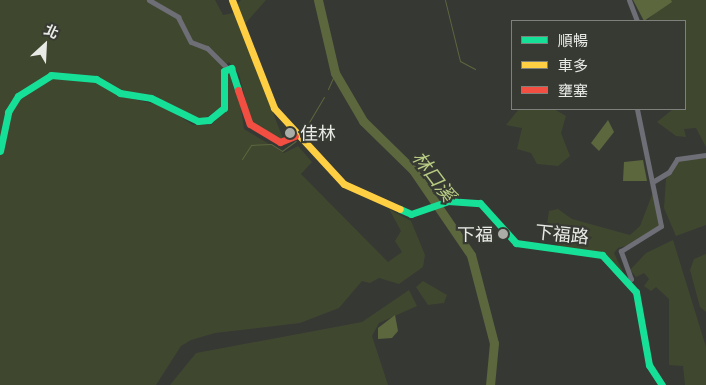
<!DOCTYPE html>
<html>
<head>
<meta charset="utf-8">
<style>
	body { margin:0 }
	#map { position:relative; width:706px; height:385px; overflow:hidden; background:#363834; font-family:Barlow,"Noto Sans TC",sans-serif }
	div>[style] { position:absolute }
	.green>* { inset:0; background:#40472f }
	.water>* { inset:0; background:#5c673e }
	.stream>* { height:1px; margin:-0.5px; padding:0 0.5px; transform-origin:0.5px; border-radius:0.5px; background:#5c673e }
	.river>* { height:9px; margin:-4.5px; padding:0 4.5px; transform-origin:4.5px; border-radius:4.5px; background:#5c673e }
	.street>* { height:5px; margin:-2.5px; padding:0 2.5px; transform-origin:2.5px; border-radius:2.5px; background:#6d6e76 }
	.fast>* { height:7px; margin:-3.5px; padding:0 3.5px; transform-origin:3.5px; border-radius:3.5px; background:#16e098 }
	.slow>* { height:7px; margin:-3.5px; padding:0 3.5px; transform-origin:3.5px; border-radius:3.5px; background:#ffcf43 }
	.jam>* { height:7px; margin:-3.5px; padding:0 3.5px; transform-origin:3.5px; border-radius:3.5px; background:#f24e42 }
	.dots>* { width:14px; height:14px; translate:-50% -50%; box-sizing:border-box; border:2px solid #373933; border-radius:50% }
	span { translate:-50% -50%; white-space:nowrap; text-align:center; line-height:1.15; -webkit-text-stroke:4.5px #373933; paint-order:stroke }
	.poi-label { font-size:18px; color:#e8eae6 }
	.left { translate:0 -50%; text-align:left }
	.right { translate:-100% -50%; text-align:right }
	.street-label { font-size:18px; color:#e8eae6 }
	.water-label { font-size:19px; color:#b7cb83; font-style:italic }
	.legend { position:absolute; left:511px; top:20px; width:175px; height:90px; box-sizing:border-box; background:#373933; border:1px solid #7e807b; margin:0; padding:6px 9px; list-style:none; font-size:15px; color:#e8eae6 }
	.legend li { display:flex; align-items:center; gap:10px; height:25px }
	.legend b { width:25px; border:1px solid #7e807b }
	.north { position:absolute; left:20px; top:20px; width:50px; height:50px; -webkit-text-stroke:4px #373933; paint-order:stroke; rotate:25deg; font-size:14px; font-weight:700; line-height:20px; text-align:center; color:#e8eae6 }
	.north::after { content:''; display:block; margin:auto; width:18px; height:22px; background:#e8eae6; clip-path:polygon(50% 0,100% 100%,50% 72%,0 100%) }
</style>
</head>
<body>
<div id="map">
	<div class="green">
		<div style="clip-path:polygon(0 0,215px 0,223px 15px,234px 13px,284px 141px,251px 122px,239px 74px,229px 62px,221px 69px,221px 107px,204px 119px,186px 115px,164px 101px,133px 96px,133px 99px,163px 106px,193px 125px,211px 125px,228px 109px,225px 76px,230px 72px,237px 82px,244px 129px,284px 153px,298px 146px,312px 162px,301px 174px,388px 262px,402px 252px,395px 241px,401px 231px,389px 209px,411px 221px,425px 255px,423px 267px,399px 284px,379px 278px,370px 283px,362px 281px,339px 308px,300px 323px,215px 333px,191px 340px,181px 346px,156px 385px,0 385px)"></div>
		<div style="clip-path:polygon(241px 0,266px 0,244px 25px,236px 6px)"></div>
		<div style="clip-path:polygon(667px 0,706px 0,706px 147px,696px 128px,684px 129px,686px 137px,676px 136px,657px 122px,673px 109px,685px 109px,685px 21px,647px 21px)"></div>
		<div style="clip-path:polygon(519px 109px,554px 109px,566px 116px,561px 133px,570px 156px,558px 166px,548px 165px,537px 164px,531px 153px,517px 149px,522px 128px,506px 125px)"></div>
		<div style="clip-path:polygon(706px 158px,706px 225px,676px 236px,664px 208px,666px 179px,679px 160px)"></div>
		<div style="clip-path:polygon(652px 195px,657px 195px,663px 224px,633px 244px,618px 248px,614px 253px,623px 272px,607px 256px,559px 247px,547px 224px,549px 211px,558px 209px,572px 219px,630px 235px,640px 226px)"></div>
		<div style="clip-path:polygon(673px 240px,706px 347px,706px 385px,685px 385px,683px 366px,669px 365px,669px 299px,656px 287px,651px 291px,644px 286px,649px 279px,644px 273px,636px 277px,630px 270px,646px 253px)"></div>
		<div style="clip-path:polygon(706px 254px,706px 312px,700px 307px,690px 270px,694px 259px)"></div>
		<div style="clip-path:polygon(423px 281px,447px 295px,444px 303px,428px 305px,416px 287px)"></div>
		<div style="clip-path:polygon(409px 290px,417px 306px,379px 323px,372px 336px,388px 385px,170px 385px,196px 353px,362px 322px)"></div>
	</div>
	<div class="water">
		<div style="clip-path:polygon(633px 0,671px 0,672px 2px,644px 21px)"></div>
		<div style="clip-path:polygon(608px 120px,614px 132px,599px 151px,591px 143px)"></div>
		<div style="clip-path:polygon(643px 160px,647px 181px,623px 181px,624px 162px)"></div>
		<div style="clip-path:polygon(395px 315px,398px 331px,392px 338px,378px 339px,378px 328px)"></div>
	</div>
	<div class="stream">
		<div style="left:445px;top:0;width:63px;rotate:76.2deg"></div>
		<div style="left:460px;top:61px;width:17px;rotate:28deg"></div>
		<div style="left:328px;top:89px;width:17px;rotate:-66deg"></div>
		<div style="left:302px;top:134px;width:43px;rotate:-59.3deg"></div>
		<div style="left:242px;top:159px;width:17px;rotate:-57deg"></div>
		<div style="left:251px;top:145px;width:20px;rotate:-3deg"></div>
		<div style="left:271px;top:144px;width:13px;rotate:32deg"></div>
		<div style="left:282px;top:151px;width:17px;rotate:-36deg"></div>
	</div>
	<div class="river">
		<div style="left:318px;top:0;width:75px;rotate:76.9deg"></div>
		<div style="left:335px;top:73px;width:56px;rotate:59.7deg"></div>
		<div style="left:363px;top:121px;width:70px;rotate:44.4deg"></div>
		<div style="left:413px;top:170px;width:103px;rotate:55.7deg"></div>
		<div style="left:471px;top:255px;width:91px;rotate:75.4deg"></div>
		<div style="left:494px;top:343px;width:42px;rotate:95.4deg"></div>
	</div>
	<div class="street">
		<div style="left:149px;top:0;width:34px;rotate:30deg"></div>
		<div style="left:178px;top:17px;width:28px;rotate:63deg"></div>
		<div style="left:191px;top:42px;width:17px;rotate:21deg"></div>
		<div style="left:207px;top:48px;width:28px;rotate:45deg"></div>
		<div style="left:629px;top:0;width:22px;rotate:69deg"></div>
		<div style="left:654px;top:181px;width:17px;rotate:-31deg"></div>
		<div style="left:669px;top:172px;width:15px;rotate:-58deg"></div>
		<div style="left:677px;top:159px;width:29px;rotate:-8deg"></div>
		<div style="left:627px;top:282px;width:5px;rotate:-37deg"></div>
		<div style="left:631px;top:279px;width:30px;rotate:-110deg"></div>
		<div style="left:621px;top:251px;width:47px;rotate:-32deg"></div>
		<div style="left:661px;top:226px;width:119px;rotate:-101.6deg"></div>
	</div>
	<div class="fast">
		<div style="left:0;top:151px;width:40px;rotate:-78deg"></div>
		<div style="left:8px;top:112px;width:19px;rotate:-58deg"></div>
		<div style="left:18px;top:96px;width:39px;rotate:-32deg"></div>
		<div style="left:51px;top:75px;width:45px;rotate:5.1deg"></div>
		<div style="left:96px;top:79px;width:28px;rotate:30deg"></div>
		<div style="left:120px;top:93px;width:31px;rotate:9deg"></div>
		<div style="left:151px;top:98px;width:52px;rotate:26.1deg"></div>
		<div style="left:198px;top:121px;width:11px;rotate:-5deg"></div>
		<div style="left:209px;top:120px;width:19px;rotate:-39deg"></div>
		<div style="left:224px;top:108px;width:37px;rotate:-90deg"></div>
		<div style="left:224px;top:71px;width:8px;rotate:-23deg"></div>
		<div style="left:231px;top:68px;width:23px;rotate:72deg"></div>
		<div style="left:400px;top:209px;width:12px;rotate:24deg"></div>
		<div style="left:411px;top:214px;width:39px;rotate:-19deg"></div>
		<div style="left:448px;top:201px;width:32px;rotate:4deg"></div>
		<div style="left:480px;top:203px;width:54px;rotate:48deg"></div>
		<div style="left:516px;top:243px;width:87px;rotate:7.9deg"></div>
		<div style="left:602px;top:255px;width:50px;rotate:47.4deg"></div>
		<div style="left:636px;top:292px;width:74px;rotate:79.9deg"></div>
		<div style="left:649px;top:365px;width:24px;rotate:57deg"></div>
	</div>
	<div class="slow">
		<div style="left:232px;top:0;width:116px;rotate:68.7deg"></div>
		<div style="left:274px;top:108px;width:103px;rotate:47.4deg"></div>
		<div style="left:344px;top:184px;width:61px;rotate:24.1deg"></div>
	</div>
	<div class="jam">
		<div style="left:238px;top:90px;width:36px;rotate:71deg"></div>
		<div style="left:250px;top:124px;width:35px;rotate:31deg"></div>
		<div style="left:280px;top:142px;width:16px;rotate:-22deg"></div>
	</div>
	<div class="dots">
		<div style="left:290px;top:133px;background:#aaaca8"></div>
		<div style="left:503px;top:234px;background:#aaaca8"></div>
	</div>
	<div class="poi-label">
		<span class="left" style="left:300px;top:133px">佳林</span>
		<span class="right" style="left:493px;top:234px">下福</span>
	</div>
	<div class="street-label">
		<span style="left:562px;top:234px;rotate:6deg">下福路</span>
	</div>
	<div class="water-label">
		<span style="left:434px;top:176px;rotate:53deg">林口溪</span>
	</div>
	<ul class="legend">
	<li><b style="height:6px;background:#16e098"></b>順暢</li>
	<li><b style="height:6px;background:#ffcf43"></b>車多</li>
	<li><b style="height:6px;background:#f24e42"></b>壅塞</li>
	</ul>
	<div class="north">北</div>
</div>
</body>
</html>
